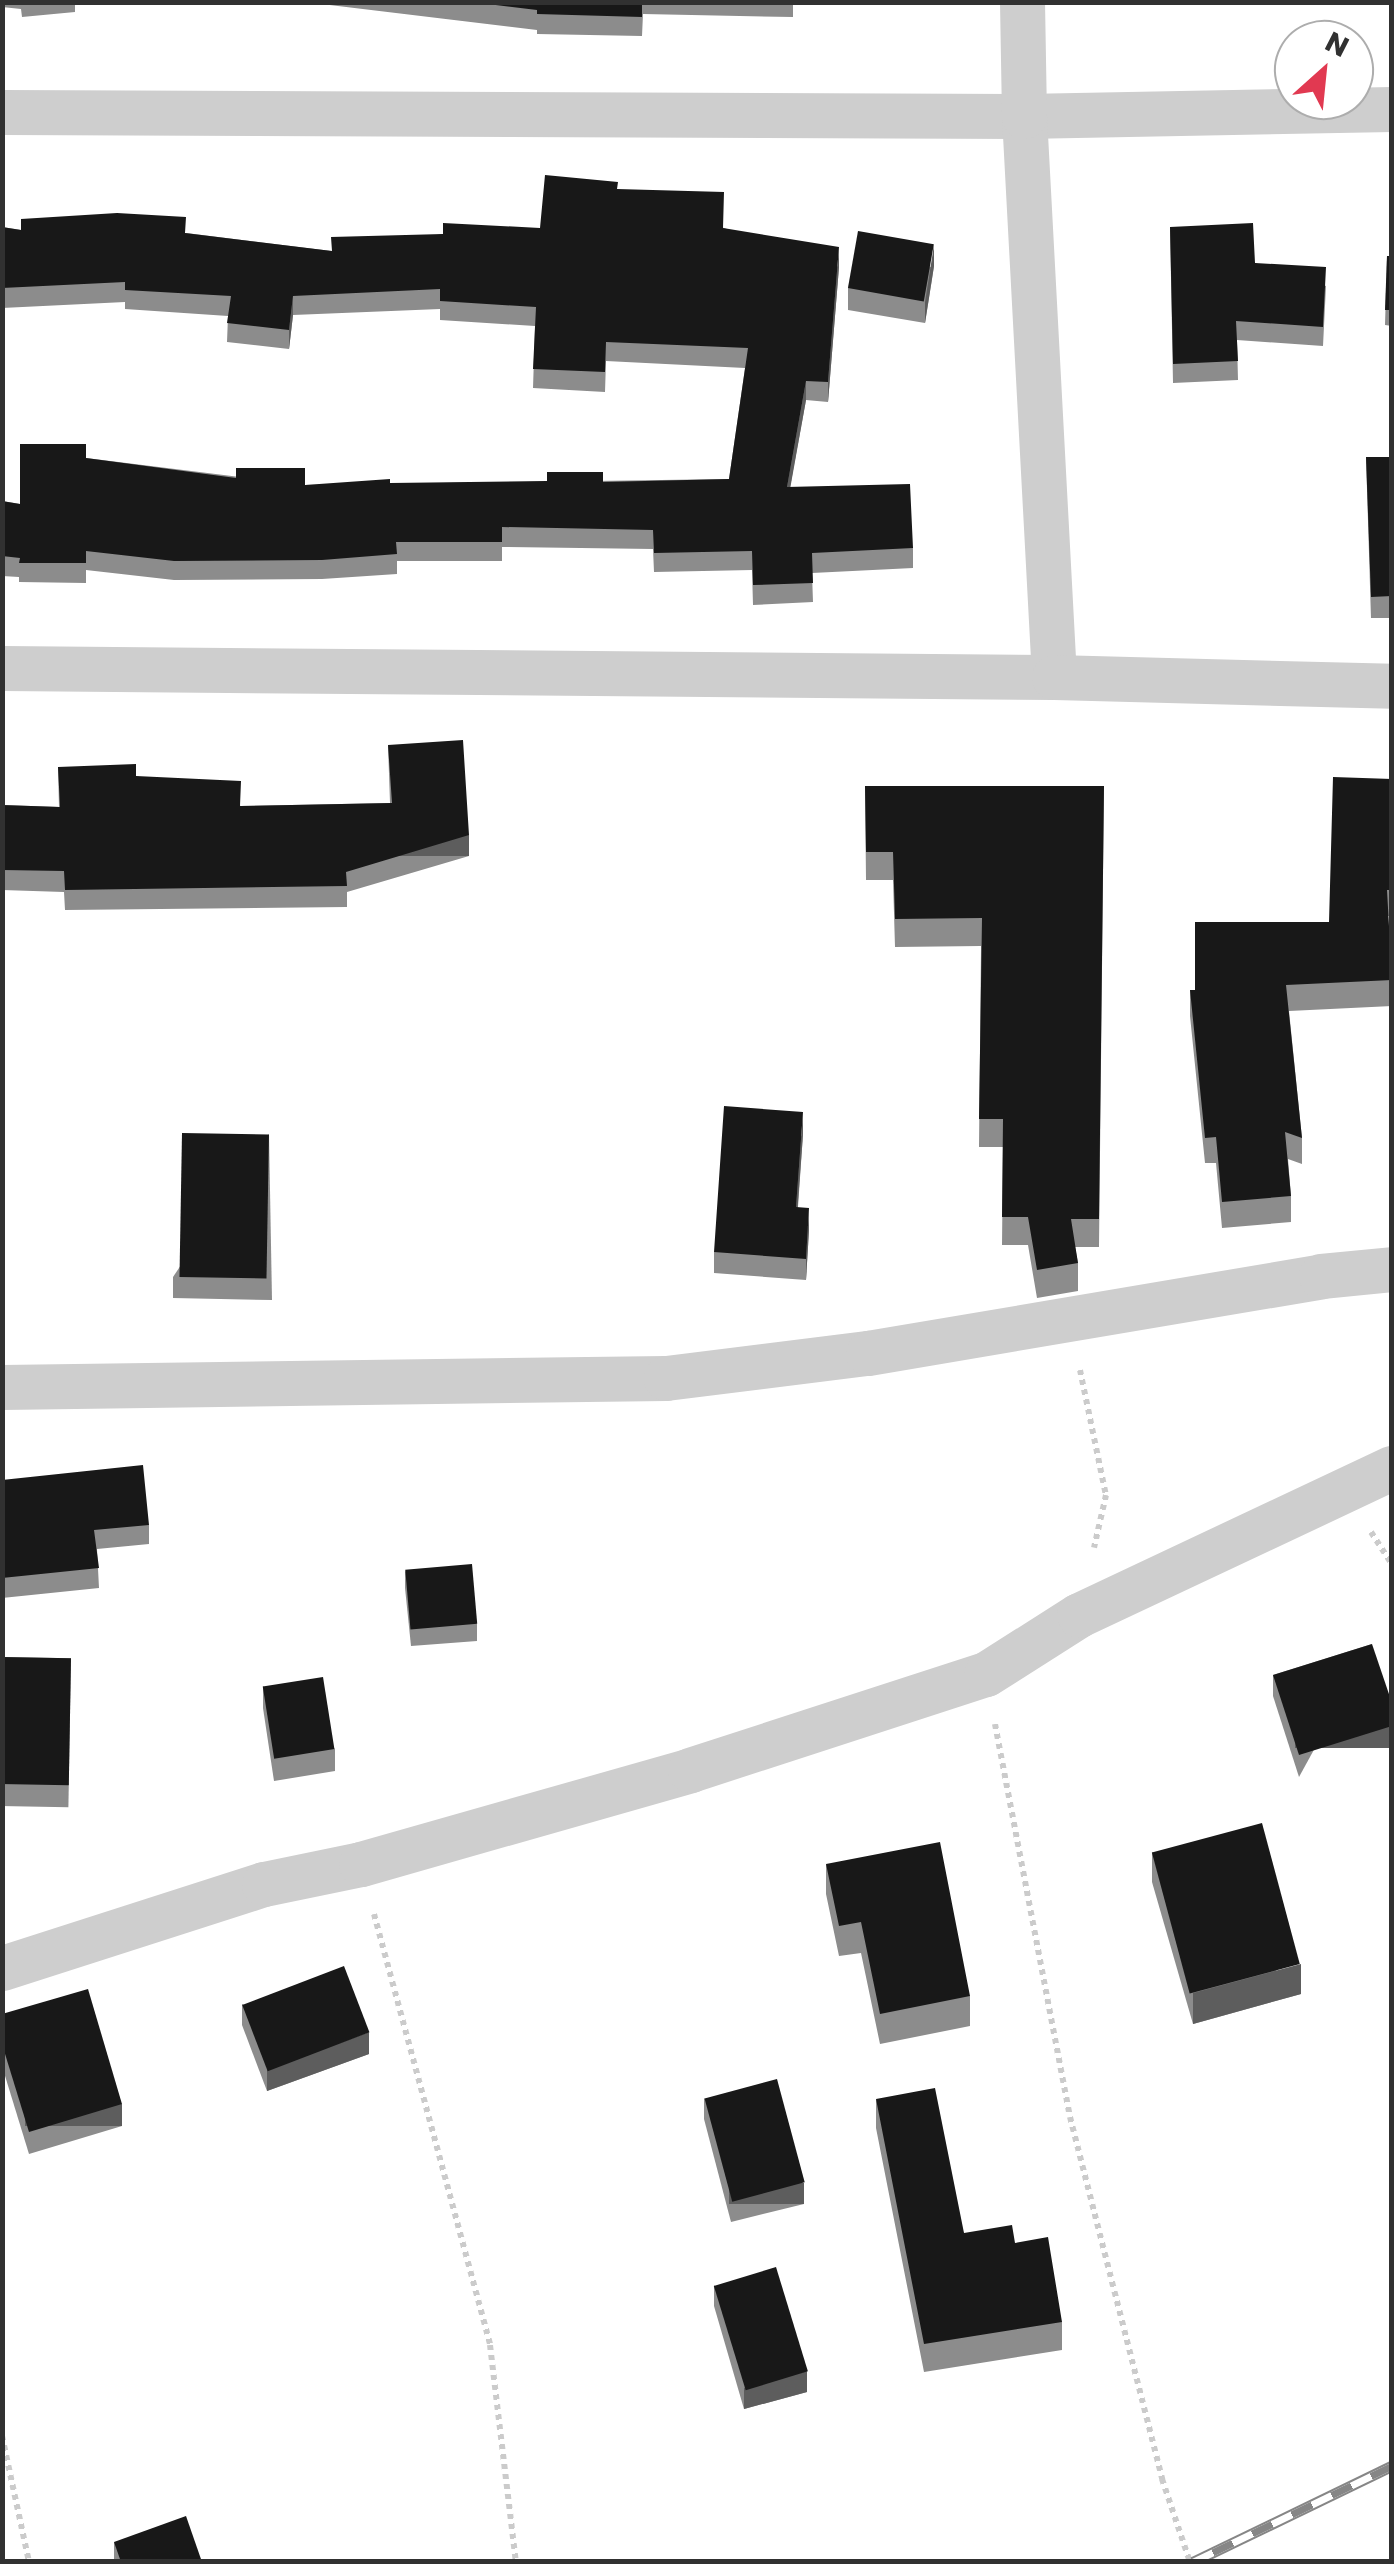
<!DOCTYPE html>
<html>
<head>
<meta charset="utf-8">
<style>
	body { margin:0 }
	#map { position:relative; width:1394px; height:2564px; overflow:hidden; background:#fff; font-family:Poppins,sans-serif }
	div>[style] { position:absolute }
	.path>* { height:6px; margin-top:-3px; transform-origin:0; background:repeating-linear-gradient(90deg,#cbcbcb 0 5px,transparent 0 10px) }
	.street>* { height:45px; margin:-22.5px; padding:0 22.5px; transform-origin:22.5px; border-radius:22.5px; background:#cecece }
	.rail>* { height:11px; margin-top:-5.5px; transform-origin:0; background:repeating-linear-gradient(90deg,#fff 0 22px,#868686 0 44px); box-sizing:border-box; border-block:2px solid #868686 }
	.wall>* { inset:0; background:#8c8c8c; transform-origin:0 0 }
	.shaded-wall>* { inset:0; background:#5d5d5d; transform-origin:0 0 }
	.building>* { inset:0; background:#181818; transform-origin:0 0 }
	span { translate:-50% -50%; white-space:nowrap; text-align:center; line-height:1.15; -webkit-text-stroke:10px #fff; paint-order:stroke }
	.frame { position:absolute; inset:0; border:5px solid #313131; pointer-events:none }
	.north { position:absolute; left:1274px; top:20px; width:100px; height:100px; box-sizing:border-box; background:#fff; border:2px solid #adadad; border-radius:50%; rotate:27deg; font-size:28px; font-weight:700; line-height:40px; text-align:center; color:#313131 }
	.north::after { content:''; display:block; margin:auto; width:35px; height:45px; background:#e13951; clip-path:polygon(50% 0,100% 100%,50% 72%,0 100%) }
</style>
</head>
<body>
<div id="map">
	<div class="path">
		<div style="left:1080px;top:1370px;width:128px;rotate:78.3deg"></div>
		<div style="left:1106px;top:1495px;width:54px;rotate:102.8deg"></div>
		<div style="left:1371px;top:1532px;width:38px;rotate:57deg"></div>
		<div style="left:995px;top:1724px;width:400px;rotate:79.2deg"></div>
		<div style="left:1070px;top:2117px;width:374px;rotate:75.7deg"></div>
		<div style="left:1162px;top:2479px;width:88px;rotate:71.4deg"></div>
		<div style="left:374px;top:1914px;width:446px;rotate:74.9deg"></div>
		<div style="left:490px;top:2345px;width:219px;rotate:83.2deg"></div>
		<div style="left:2px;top:2436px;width:129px;rotate:77.9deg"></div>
	</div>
	<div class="street">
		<div style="left:2px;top:112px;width:1022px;rotate:0.22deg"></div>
		<div style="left:1024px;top:116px;width:368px;rotate:-1.1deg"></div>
		<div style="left:2px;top:668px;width:1052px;rotate:0.49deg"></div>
		<div style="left:1054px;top:677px;width:562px;rotate:-93.06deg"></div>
		<div style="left:1024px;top:116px;width:114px;rotate:-91deg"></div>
		<div style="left:1054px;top:677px;width:338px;rotate:1.5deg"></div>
		<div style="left:2px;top:1387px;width:664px;rotate:-0.78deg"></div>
		<div style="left:666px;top:1378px;width:204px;rotate:-7.1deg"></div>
		<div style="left:868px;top:1353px;width:459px;rotate:-9.6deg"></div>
		<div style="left:1321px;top:1276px;width:71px;rotate:-5.6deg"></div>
		<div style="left:2px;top:1968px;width:275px;rotate:-17.8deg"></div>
		<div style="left:264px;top:1884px;width:99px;rotate:-11.7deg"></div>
		<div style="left:361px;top:1864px;width:342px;rotate:-15.9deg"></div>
		<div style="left:690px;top:1770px;width:311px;rotate:-18deg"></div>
		<div style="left:986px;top:1674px;width:110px;rotate:-32.4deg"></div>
		<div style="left:1079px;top:1615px;width:346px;rotate:-25.2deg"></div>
	</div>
	<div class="rail">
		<div style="left:1193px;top:2562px;width:221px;rotate:-25.8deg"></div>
	</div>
	<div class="wall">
		<div style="clip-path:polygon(2px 2px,75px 2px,75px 12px,22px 17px,21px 9px,2px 7px)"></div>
		<div style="clip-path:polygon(196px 2px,793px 2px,793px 17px,643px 14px,642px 36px,537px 34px,537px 30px,313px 3px)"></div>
		<div style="clip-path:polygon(618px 189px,724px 228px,839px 267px,828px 402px,806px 400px,790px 487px,913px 548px,913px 568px,812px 573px,813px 602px,753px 605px,752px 570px,654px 572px,653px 549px,502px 547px,502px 561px,397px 561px,397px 574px,322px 579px,174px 580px,86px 570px,86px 583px,19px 582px,19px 577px,2px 576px,2px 501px,20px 504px,86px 458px,305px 485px,729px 479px,745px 368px,606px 361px,605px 392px,533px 388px,535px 326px,440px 320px,440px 309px,293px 315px,289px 349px,227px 342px,228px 316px,125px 309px,125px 302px,2px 308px,2px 227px,21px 230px,186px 233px,331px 251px,443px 234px,540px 228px)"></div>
		<div style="clip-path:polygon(1170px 227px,1255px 263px,1326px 286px,1323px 346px,1237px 340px,1238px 380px,1173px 383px)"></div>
		<div style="clip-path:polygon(1387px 256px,1392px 256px,1392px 326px,1385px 325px)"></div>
		<div style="clip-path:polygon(934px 266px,925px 323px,848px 310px,848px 288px)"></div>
		<div style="clip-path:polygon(1366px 457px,1392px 457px,1392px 618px,1371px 618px)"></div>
		<div style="clip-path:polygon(388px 745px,469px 856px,347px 892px,347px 907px,65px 910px,64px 892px,2px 890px,2px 805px,59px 807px,58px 767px,136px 776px,241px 806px,390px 803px)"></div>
		<div style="clip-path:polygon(1392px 779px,1392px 916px,1388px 916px,1392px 1006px,1289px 1011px,1302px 1138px,1302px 1164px,1288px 1159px,1291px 1196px,1291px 1222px,1222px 1228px,1216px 1163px,1205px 1163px,1190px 1016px,1190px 990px,1195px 990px,1329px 922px)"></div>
		<div style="clip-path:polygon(865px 786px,1104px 786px,1099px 1247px,1075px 1247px,1078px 1263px,1078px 1291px,1037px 1298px,1028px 1245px,1002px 1245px,1003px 1147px,979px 1147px,981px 946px,895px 947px,893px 880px,866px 880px)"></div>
		<div style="clip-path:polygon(269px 1134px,272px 1300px,173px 1298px,173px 1277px)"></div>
		<div style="clip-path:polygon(803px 1134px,798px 1207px,809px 1230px,806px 1280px,714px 1273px,714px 1252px)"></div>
		<div style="clip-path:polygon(2px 1480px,149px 1525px,149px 1544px,97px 1549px,99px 1588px,2px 1598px)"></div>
		<div style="clip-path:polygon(405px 1571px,477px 1624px,477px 1641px,411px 1646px,405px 1588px)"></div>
		<div style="clip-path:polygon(1372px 1644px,1299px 1777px,1273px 1696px,1273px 1675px)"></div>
		<div style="left:2px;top:1657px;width:69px;height:149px;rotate:1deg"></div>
		<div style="clip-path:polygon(263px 1686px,335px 1749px,335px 1771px,274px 1781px,263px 1708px)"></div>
		<div style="clip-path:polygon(1152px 1852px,1301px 1994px,1193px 2024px,1152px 1882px)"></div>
		<div style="clip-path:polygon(826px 1864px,970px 1996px,970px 2026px,880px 2044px,861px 1953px,839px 1956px,826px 1894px)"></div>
		<div style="clip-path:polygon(242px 2004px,369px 2054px,267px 2091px,242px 2025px)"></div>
		<div style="clip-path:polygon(2px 2014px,122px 2126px,29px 2154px,2px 2066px)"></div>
		<div style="clip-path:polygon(704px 2098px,804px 2204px,731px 2222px,704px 2119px)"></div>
		<div style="clip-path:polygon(876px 2099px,964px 2233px,1015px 2243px,1062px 2322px,1062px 2350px,924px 2372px,876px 2128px)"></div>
		<div style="clip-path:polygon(714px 2285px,807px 2392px,744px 2409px,714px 2306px)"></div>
		<div style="clip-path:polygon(114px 2542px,202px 2562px,114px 2562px)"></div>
	</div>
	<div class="shaded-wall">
		<div style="clip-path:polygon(934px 245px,934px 266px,925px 323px,925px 302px)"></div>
		<div style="clip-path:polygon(839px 247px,839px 267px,828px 402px,828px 382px)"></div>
		<div style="clip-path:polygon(293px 296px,293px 315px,289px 349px,289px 330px)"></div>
		<div style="clip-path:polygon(806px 381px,806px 400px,787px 506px,787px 487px)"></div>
		<div style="left:469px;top:835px;width:21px;height:128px;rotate:90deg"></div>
		<div style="clip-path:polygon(803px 1112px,803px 1134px,796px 1229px,796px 1207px)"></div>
		<div style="clip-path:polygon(809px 1208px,809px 1230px,806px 1280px,806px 1259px)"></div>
		<div style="left:1392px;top:1726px;width:22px;height:97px;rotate:90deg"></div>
		<div style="clip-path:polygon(1301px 1964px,1301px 1994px,1193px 2024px,1193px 1993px)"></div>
		<div style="clip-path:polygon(369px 2032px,369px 2054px,267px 2091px,267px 2070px)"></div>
		<div style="left:122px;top:2104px;width:22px;height:97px;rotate:90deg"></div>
		<div style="left:804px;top:2183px;width:21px;height:75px;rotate:90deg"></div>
		<div style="clip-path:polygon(807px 2371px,807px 2392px,744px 2409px,744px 2388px)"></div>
	</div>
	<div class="building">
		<div style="clip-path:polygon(471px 2px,642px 2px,642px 17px,537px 14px,537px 10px)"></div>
		<div style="clip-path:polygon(545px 175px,618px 182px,617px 189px,724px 192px,723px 228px,839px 247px,828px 382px,806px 381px,787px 487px,910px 484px,913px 548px,812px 553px,813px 583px,753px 585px,752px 551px,654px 553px,653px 530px,502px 527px,502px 542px,396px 542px,397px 554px,322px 560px,174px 561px,86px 551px,86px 563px,19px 563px,20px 558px,2px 556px,2px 501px,20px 504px,20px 444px,86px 444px,86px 458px,236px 478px,236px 468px,305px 468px,305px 485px,390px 479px,390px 483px,547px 481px,547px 472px,603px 472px,603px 482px,729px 479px,748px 348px,606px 342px,605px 372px,533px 369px,536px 307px,440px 301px,440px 289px,293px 296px,289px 330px,227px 323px,231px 296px,125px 290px,125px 282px,2px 288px,2px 227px,21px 230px,21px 219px,117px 213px,186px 217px,185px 233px,332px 251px,331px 237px,443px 234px,443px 223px,540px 228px)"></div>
		<div style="clip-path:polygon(1253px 223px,1255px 263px,1326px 267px,1323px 327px,1236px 321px,1238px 361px,1173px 364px,1170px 227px)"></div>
		<div style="left:858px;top:231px;width:77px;height:58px;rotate:10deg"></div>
		<div style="clip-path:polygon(1387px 256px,1392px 256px,1392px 310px,1385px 310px)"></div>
		<div style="clip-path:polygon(1366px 457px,1392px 457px,1392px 596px,1371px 597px)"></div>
		<div style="clip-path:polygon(463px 740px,469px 835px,346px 872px,347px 886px,65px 890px,64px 871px,2px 870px,2px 805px,60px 807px,58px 767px,136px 764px,136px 776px,241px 781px,240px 806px,392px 803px,388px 745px)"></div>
		<div style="clip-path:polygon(1333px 777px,1392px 779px,1392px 890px,1387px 890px,1392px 980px,1286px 985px,1302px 1138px,1285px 1132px,1291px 1196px,1222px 1202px,1216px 1137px,1205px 1138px,1190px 990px,1195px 990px,1195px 922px,1329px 922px)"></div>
		<div style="clip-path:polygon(865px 786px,1104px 786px,1099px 1219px,1071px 1219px,1078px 1263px,1037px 1270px,1028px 1217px,1002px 1217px,1003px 1119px,979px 1119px,982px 918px,895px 919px,893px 852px,866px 852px)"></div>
		<div style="clip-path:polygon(724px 1106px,803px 1112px,796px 1207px,809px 1208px,806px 1259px,714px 1252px)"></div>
		<div style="left:182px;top:1133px;width:87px;height:144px;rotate:1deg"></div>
		<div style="clip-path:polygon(143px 1465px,149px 1525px,94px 1530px,99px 1568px,2px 1578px,2px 1480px)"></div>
		<div style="left:472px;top:1564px;width:60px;height:67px;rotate:85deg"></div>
		<div style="clip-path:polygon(1372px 1644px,1392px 1703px,1392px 1726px,1299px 1755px,1273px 1675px)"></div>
		<div style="left:2px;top:1657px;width:69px;height:127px;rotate:1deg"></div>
		<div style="left:323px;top:1677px;width:73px;height:61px;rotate:81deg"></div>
		<div style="left:1262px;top:1823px;width:146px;height:114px;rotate:75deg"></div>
		<div style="clip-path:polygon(940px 1842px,970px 1996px,880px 2014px,861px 1922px,839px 1926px,826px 1864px)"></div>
		<div style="left:344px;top:1966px;width:71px;height:109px;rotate:69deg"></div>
		<div style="clip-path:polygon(88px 1989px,122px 2104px,29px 2132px,2px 2044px,2px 2014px)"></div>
		<div style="left:777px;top:2079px;width:107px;height:75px;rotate:75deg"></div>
		<div style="clip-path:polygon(935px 2088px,964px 2233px,1012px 2225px,1015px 2243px,1048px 2237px,1062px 2322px,924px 2344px,876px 2099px)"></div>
		<div style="left:776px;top:2267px;width:109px;height:65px;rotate:73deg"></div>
		<div style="clip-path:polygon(186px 2516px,202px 2562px,121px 2562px,114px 2542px)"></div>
	</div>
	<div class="frame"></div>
	<div class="north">N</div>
</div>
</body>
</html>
